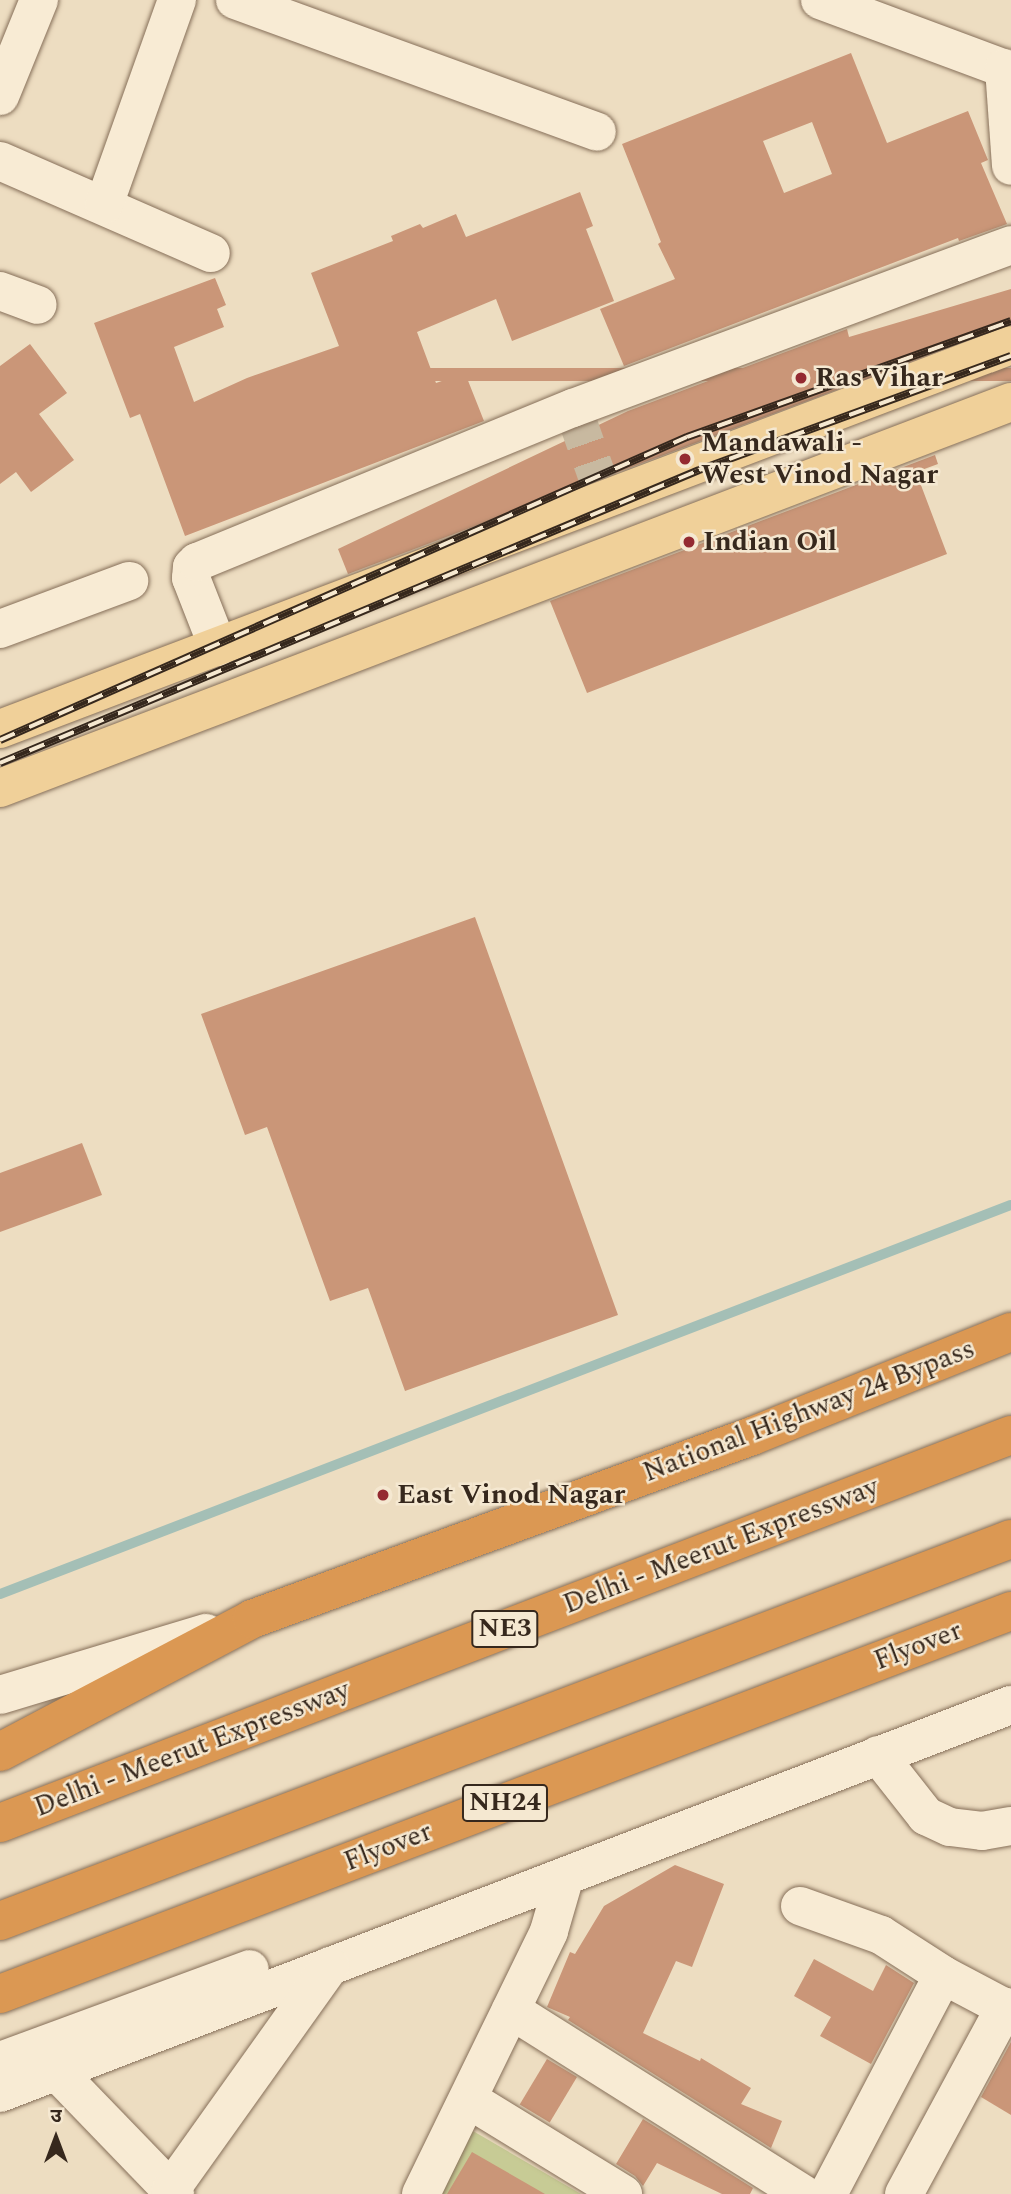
<!DOCTYPE html>
<html>
<head>
<meta charset="utf-8">
<style>
	body { margin:0 }
	#map { position:relative; width:1011px; height:2194px; overflow:hidden; background:#edddc1; font-family:Spectral,"Noto Sans Devanagari",serif }
	div>[style] { position:absolute }
	.green>* { inset:0; background:#c7cb95 }
	.stream>* { height:10px; margin:-5px; padding:0 5px; transform-origin:5px; border-radius:5px; background:#a4bfb6 }
	.building>* { inset:0; background:#ca9678; transform-origin:0 0 }
	.minor-tunnel>* { height:38px; margin-top:-19px; transform-origin:0; background:repeating-linear-gradient(90deg,#c8b9a0 0 38px,transparent 0 57px) }
	.roads { filter:drop-shadow(0 0 2px #866f59) drop-shadow(0 0 2px #866f59) }
	.minor>* { height:38px; margin:-19px; padding:0 19px; transform-origin:19px; border-radius:19px; background:#f8ebd4 }
	.major>* { height:38px; margin:-19px; padding:0 19px; transform-origin:19px; border-radius:19px; background:#f0d099 }
	.highway>* { height:38px; margin:-19px; padding:0 19px; transform-origin:19px; border-radius:19px; background:#db9853 }
	.rail>* { height:8px; margin-top:-4px; transform-origin:0; background:repeating-linear-gradient(90deg,#f5e8d1 0 16px,#36281d 0 32px); box-sizing:border-box; border-block:2px solid #36281d }
	.dots>* { width:19px; height:19px; translate:-50% -50%; box-sizing:border-box; border:4px solid #f5e8d1; border-radius:50% }
	span { translate:-50% -50%; white-space:nowrap; text-align:center; line-height:1.15; -webkit-text-stroke:5px #f5e8d1; paint-order:stroke }
	.shield-label span { padding:2px 5px; background:#f5e8d1; border:2px solid; border-radius:5px; -webkit-text-stroke-width:0 }
	.shield-label { font-size:26px; color:#36281d; font-weight:700 }
	.poi-label { font-size:28px; color:#36281d; font-weight:700 }
	.left { translate:0 -50%; text-align:left }
	.street-label { font-size:28px; color:#36281d }
	.north { position:absolute; left:21px; top:2103px; width:70px; height:70px; -webkit-text-stroke:5px #f5e8d1; paint-order:stroke; rotate:0deg; font-size:19px; font-weight:700; line-height:28px; text-align:center; color:#36281d }
	.north::after { content:''; display:block; margin:auto; width:24px; height:32px; background:#36281d; clip-path:polygon(50% 0,100% 100%,50% 72%,0 100%) }
</style>
</head>
<body>
<div id="map">
	<div class="green">
		<div style="clip-path:polygon(473px 2131px,581px 2194px,441px 2194px)"></div>
	</div>
	<div class="stream">
		<div style="left:0;top:1594px;width:1083px;rotate:-21.05deg"></div>
	</div>
	<div class="building">
		<div style="clip-path:polygon(evenodd,851px 53px,887px 143px,968px 111px,988px 160px,981px 163px,1007px 224px,959px 241px,958px 238px,624px 366px,600px 309px,675px 279px,658px 244px,661px 242px,622px 144px,851px 53px,812px 122px,832px 174px,784px 193px,763px 141px,812px 122px)"></div>
		<div style="clip-path:polygon(580px 192px,593px 226px,586px 229px,614px 301px,512px 341px,496px 299px,417px 332px,436px 383px,465px 373px,484px 421px,185px 536px,140px 414px,130px 418px,94px 323px,215px 278px,226px 305px,217px 309px,224px 327px,174px 347px,194px 402px,247px 378px,339px 346px,311px 273px,393px 241px,391px 236px,420px 224px,423px 228px,456px 214px,466px 237px)"></div>
		<div style="clip-path:polygon(1011px 289px,1011px 324px,348px 574px,338px 549px,628px 411px,847px 329px,849px 337px)"></div>
		<div style="clip-path:polygon(30px 344px,67px 393px,39px 414px,74px 460px,31px 492px,16px 472px,0 484px,0 366px)"></div>
		<div style="left:1011px;top:368px;width:13px;height:693px;rotate:90deg"></div>
		<div style="clip-path:polygon(935px 455px,938px 464px,916px 472px,947px 554px,587px 693px,550px 601px)"></div>
		<div style="clip-path:polygon(475px 917px,618px 1315px,405px 1391px,368px 1288px,330px 1301px,267px 1127px,245px 1135px,201px 1014px)"></div>
		<div style="clip-path:polygon(82px 1143px,102px 1195px,0 1232px,0 1173px)"></div>
		<div style="clip-path:polygon(675px 1865px,724px 1884px,692px 1967px,676px 1961px,643px 2033px,700px 2061px,701px 2058px,751px 2088px,741px 2104px,782px 2121px,771px 2148px,568px 2020px,570px 2017px,547px 2007px,570px 1952px,575px 1954px,604px 1906px)"></div>
		<div style="clip-path:polygon(814px 1959px,873px 1991px,886px 1965px,914px 1983px,871px 2064px,820px 2036px,831px 2017px,794px 1996px)"></div>
		<div style="clip-path:polygon(1011px 2042px,1011px 2115px,981px 2097px)"></div>
		<div style="left:547px;top:2059px;width:35px;height:53px;rotate:31deg"></div>
		<div style="clip-path:polygon(643px 2119px,753px 2188px,750px 2194px,722px 2194px,657px 2163px,643px 2186px,635px 2176px,616px 2164px)"></div>
		<div style="clip-path:polygon(472px 2152px,545px 2194px,447px 2194px)"></div>
	</div>
	<div class="minor-tunnel">
		<div style="left:573px;top:408px;width:96px;rotate:70.6deg"></div>
	</div>
	<div class="roads">
		<div class="minor">
			<div style="left:235px;top:0;width:385px;rotate:20deg"></div>
			<div style="left:820px;top:0;width:204px;rotate:20.4deg"></div>
			<div style="left:1004px;top:68px;width:98px;rotate:85.9deg"></div>
			<div style="left:0;top:96px;width:104px;rotate:-67.9deg"></div>
			<div style="left:0;top:161px;width:230px;rotate:23.6deg"></div>
			<div style="left:104px;top:205px;width:218px;rotate:-70.4deg"></div>
			<div style="left:0;top:291px;width:40px;rotate:20.2deg"></div>
			<div style="left:0;top:629px;width:138px;rotate:-20.4deg"></div>
			<div style="left:218px;top:647px;width:74px;rotate:-111.4deg"></div>
			<div style="left:191px;top:578px;width:11px;rotate:-85deg"></div>
			<div style="left:192px;top:567px;width:7px;rotate:-45deg"></div>
			<div style="left:197px;top:562px;width:406px;rotate:-22.3deg"></div>
			<div style="left:573px;top:408px;width:467px;rotate:-20.4deg"></div>
			<div style="left:0;top:1695px;width:215px;rotate:-16.8deg"></div>
			<div style="left:878px;top:1755px;width:78px;rotate:51.8deg"></div>
			<div style="left:926px;top:1816px;width:26px;rotate:25deg"></div>
			<div style="left:950px;top:1827px;width:32px;rotate:7deg"></div>
			<div style="left:982px;top:1831px;width:29px;rotate:-10deg"></div>
			<div style="left:800px;top:1906px;width:86px;rotate:19.7deg"></div>
			<div style="left:881px;top:1935px;width:74px;rotate:32.8deg"></div>
			<div style="left:943px;top:1975px;width:77px;rotate:27.9deg"></div>
			<div style="left:511px;top:2010px;width:345px;rotate:32.2deg"></div>
			<div style="left:0;top:2061px;width:266px;rotate:-20.2deg"></div>
			<div style="left:57px;top:2072px;width:170px;rotate:46deg"></div>
			<div style="left:0;top:2093px;width:1083px;rotate:-21deg"></div>
			<div style="left:468px;top:2099px;width:182px;rotate:31.5deg"></div>
			<div style="left:171px;top:2189px;width:274px;rotate:-54.5deg"></div>
			<div style="left:421px;top:2194px;width:292px;rotate:-64deg"></div>
			<div style="left:549px;top:1931px;width:57px;rotate:-73.8deg"></div>
			<div style="left:828px;top:2194px;width:247px;rotate:-62.3deg"></div>
			<div style="left:904px;top:2194px;width:213px;rotate:-61.6deg"></div>
		</div>
		<div class="major">
			<div style="left:0;top:729px;width:1081px;rotate:-20.8deg"></div>
			<div style="left:0;top:788px;width:1082px;rotate:-20.9deg"></div>
		</div>
		<div class="highway">
			<div style="left:0;top:1752px;width:285px;rotate:-27.8deg"></div>
			<div style="left:252px;top:1619px;width:532px;rotate:-20.1deg"></div>
			<div style="left:752px;top:1436px;width:279px;rotate:-21.9deg"></div>
			<div style="left:0;top:1823px;width:1083px;rotate:-21deg"></div>
			<div style="left:0;top:1921px;width:1081px;rotate:-20.7deg"></div>
			<div style="left:0;top:1994px;width:1081px;rotate:-20.75deg"></div>
		</div>
	</div>
	<div class="rail">
		<div style="left:0;top:740px;width:751px;rotate:-23.8deg"></div>
		<div style="left:687px;top:437px;width:344px;rotate:-19.7deg"></div>
		<div style="left:0;top:763px;width:758px;rotate:-22.74deg"></div>
		<div style="left:699px;top:470px;width:332px;rotate:-20.1deg"></div>
	</div>
	<div class="dots">
		<div style="left:801px;top:378px;background:#942a31"></div>
		<div style="left:685px;top:459px;background:#942a31"></div>
		<div style="left:689px;top:542px;background:#942a31"></div>
		<div style="left:383px;top:1495px;background:#942a31"></div>
	</div>
	<div class="shield-label">
		<span style="left:505px;top:1629px">NE3</span>
		<span style="left:505px;top:1803px">NH24</span>
	</div>
	<div class="poi-label">
		<span class="left" style="left:815px;top:378px">Ras Vihar</span>
		<span class="left" style="left:701px;top:459px">Mandawali -<br>West Vinod Nagar</span>
		<span class="left" style="left:703px;top:542px">Indian Oil</span>
		<span class="left" style="left:397px;top:1495px">East Vinod Nagar</span>
	</div>
	<div class="street-label">
		<span style="left:809px;top:1411px;rotate:-21deg">National Highway 24 Bypass</span>
		<span style="left:721px;top:1546px;rotate:-21deg">Delhi - Meerut Expressway</span>
		<span style="left:918px;top:1646px;rotate:-21deg">Flyover</span>
		<span style="left:192px;top:1749px;rotate:-21deg">Delhi - Meerut Expressway</span>
		<span style="left:388px;top:1847px;rotate:-21deg">Flyover</span>
	</div>
	<div class="north">उ</div>
</div>
</body>
</html>
